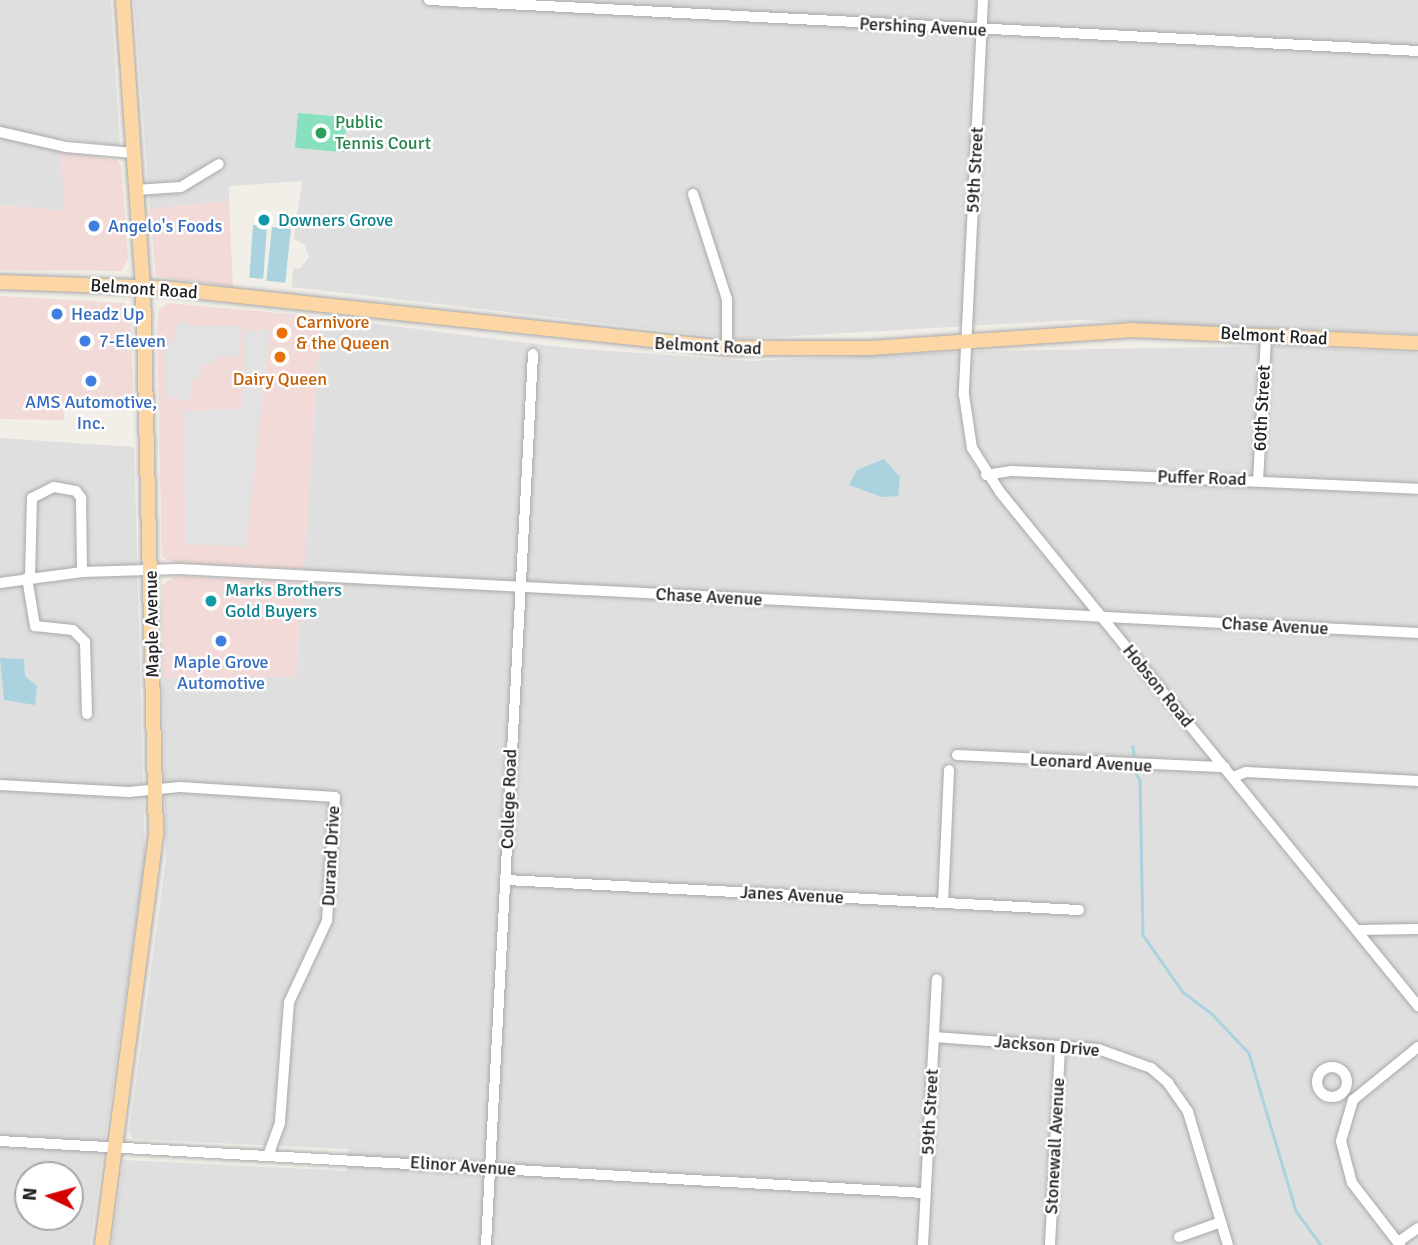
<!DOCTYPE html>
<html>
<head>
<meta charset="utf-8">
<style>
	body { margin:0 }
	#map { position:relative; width:1418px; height:1245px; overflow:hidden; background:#f2efe9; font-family:Signika,sans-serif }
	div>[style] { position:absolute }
	.residential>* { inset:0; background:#e0dfdf }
	.commercial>* { inset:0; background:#f2dad9 }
	.pitch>* { inset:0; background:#88e0be; transform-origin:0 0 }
	.parking>* { inset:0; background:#e2e2e2 }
	.water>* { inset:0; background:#aad3df; transform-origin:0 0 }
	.stream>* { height:2.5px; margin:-1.25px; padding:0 1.25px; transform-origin:1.25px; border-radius:1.25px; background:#aad3df }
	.roads { filter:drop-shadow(0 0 2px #a9a9a9) drop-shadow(0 0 2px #a9a9a9) }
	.minor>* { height:10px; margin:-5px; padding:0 5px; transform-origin:5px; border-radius:5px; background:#fff }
	.minor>.ring { margin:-5px; padding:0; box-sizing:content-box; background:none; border:10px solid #fff; border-radius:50% }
	.major>* { height:14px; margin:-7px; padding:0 7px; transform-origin:7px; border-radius:7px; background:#fcd6a4 }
	.dots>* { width:19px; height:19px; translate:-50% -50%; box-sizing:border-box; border:4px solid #fff; border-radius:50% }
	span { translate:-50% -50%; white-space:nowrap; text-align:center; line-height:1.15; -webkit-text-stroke:5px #fff; paint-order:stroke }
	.street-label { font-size:18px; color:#222 }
	.leisure-label { font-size:18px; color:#27864d }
	.left { translate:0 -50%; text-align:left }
	.culture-label { font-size:18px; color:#0d838f }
	.shop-label { font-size:18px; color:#366cbe }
	.food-label { font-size:18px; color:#c56008 }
	.north { position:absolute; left:14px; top:1161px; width:70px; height:70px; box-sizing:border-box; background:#fff; border:2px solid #a7a7a7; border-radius:50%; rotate:275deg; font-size:19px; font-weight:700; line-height:28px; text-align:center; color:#222 }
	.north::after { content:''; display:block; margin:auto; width:24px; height:32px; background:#d40000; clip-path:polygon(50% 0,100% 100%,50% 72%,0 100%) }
</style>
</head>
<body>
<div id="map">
	<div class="residential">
		<div style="clip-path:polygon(0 0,111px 0,120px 146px,61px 139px,65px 211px,0 205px)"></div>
		<div style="clip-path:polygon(134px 0,1418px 0,1418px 334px,1078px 320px,739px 339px,292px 287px,293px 269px,301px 268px,309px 257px,304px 244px,294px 239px,302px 181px,229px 186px,229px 201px,150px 209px)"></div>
		<div style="clip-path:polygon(321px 317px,569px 348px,753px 361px,979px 351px,1278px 346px,1418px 353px,1418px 1245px,112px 1245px,124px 1160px,347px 1171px,348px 1149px,133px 1139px,129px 1132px,166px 859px,163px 678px,296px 677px)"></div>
		<div style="clip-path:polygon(evenodd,0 438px,134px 447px,145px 859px,90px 1245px,0 1245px,0 438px,28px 1175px,70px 1175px,70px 1217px,28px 1217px,28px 1175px)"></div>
	</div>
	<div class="commercial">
		<div style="clip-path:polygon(60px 151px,117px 160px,121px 165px,128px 258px,122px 271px,0 270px,0 205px,65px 211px)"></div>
		<div style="clip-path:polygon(229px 201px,233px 287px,156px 276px,150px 209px)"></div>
		<div style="clip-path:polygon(0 296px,125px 303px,131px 314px,133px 405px,65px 401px,64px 420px,0 419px)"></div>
		<div style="clip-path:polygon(168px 303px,321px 317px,304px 569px,174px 563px,162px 557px,157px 326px,159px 309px)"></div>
		<div style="clip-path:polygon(176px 576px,303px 583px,296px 677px,163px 678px,161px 586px)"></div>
	</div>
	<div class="pitch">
		<div style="left:298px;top:113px;width:49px;height:35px;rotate:5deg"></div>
	</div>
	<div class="parking">
		<div style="clip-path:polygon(183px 320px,189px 326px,241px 326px,239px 357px,220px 356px,210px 365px,202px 366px,202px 373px,191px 383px,190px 402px,166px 396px,164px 348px,179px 335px,173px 329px)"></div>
		<div style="clip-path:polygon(270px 329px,246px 547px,186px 544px,183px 411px,242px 409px,244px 332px)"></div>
	</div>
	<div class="water">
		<div style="left:253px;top:225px;width:14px;height:53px;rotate:4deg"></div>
		<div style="left:272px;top:227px;width:19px;height:54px;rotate:6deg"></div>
		<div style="clip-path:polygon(884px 459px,900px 477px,898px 496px,882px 497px,849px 485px,857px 470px)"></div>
		<div style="clip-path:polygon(0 658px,24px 659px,25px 676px,37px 686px,35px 705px,4px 700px)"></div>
	</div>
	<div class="stream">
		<div style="left:1133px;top:746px;width:8px;rotate:83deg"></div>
		<div style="left:1136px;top:774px;width:7px;rotate:56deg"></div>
		<div style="left:1140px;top:780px;width:155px;rotate:88.9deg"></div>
		<div style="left:1143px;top:935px;width:70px;rotate:54.9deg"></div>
		<div style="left:1183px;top:992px;width:36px;rotate:37deg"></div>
		<div style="left:1212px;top:1014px;width:54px;rotate:46.5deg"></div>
		<div style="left:1249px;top:1053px;width:165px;rotate:73.4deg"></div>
		<div style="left:1296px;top:1211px;width:42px;rotate:53.7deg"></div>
	</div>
	<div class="roads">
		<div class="minor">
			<div style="left:429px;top:0;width:990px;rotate:2.95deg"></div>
			<div style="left:983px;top:0;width:395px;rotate:92.8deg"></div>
			<div style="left:964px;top:395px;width:54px;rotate:81.4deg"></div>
			<div style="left:972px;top:448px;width:52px;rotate:57.5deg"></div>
			<div style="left:1000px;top:492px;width:663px;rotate:50.88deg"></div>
			<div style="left:0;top:132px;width:68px;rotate:12.8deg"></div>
			<div style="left:66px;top:147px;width:68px;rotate:5deg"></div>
			<div style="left:136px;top:190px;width:45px;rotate:-3.8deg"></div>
			<div style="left:181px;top:187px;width:44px;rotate:-31.2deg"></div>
			<div style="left:693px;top:194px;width:110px;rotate:72.1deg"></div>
			<div style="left:727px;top:299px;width:49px;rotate:90deg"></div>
			<div style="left:986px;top:475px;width:26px;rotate:-9deg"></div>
			<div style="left:1012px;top:471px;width:406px;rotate:2.5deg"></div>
			<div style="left:1258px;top:481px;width:145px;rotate:-86.8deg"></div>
			<div style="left:27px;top:578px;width:49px;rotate:80.5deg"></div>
			<div style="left:35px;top:626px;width:38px;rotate:6deg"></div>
			<div style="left:73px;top:630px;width:17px;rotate:45deg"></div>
			<div style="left:85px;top:642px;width:72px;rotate:88.4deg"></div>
			<div style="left:30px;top:578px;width:80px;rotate:-88.6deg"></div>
			<div style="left:32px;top:498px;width:25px;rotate:-27deg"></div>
			<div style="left:54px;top:487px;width:22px;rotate:10deg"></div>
			<div style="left:76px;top:491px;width:9px;rotate:54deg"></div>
			<div style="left:81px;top:498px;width:74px;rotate:89.2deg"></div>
			<div style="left:0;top:583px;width:83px;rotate:-7.6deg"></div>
			<div style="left:82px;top:572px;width:97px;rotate:-1.8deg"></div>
			<div style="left:179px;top:569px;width:1241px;rotate:2.96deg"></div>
			<div style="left:957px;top:755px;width:268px;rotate:2.6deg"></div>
			<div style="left:1233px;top:777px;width:14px;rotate:-21deg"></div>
			<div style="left:1246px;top:772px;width:172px;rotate:3deg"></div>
			<div style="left:0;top:785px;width:129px;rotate:3.1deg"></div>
			<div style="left:129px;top:792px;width:51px;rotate:-5.6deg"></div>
			<div style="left:180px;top:787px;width:155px;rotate:3.7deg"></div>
			<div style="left:335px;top:797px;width:124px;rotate:93.7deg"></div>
			<div style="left:327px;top:921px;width:89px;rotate:115.1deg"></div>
			<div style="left:289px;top:1002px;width:121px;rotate:94.3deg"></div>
			<div style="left:280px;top:1123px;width:33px;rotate:110deg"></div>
			<div style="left:506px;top:880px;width:574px;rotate:3deg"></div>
			<div style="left:943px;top:903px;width:133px;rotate:-87.4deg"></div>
			<div style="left:1358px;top:930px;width:60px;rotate:-1deg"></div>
			<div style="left:934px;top:1037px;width:164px;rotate:4.2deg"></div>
			<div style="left:1098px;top:1049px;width:56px;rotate:19.7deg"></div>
			<div style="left:1151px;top:1068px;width:23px;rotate:41deg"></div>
			<div style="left:1168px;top:1083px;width:35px;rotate:55deg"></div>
			<div style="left:1188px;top:1112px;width:139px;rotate:73.3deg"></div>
			<div class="ring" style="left:1317px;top:1067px;width:20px;height:20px"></div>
			<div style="left:0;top:1141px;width:926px;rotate:3.22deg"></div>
			<div style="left:1179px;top:1237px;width:41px;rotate:-19.7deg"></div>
			<div style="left:1398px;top:1242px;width:24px;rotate:-35deg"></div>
			<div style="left:486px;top:1245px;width:892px;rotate:-86.98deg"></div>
			<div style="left:923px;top:1245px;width:266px;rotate:-87deg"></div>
			<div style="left:1050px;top:1245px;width:199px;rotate:-87.1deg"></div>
			<div style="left:1400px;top:1245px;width:78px;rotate:-127.7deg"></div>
			<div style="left:1352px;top:1183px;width:43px;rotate:-104.7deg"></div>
			<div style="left:1341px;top:1141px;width:43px;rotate:-73.7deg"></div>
			<div style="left:1353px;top:1100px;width:84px;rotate:-39.2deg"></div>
		</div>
		<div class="major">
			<div style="left:0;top:282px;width:164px;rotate:2.1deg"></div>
			<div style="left:164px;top:288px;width:566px;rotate:6.08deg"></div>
			<div style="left:727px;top:348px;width:143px"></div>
			<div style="left:870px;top:348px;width:262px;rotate:-3.9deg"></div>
			<div style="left:1131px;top:330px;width:287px;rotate:2.6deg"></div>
			<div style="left:102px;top:1245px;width:415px;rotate:-82.5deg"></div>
			<div style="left:156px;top:834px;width:547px;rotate:-91.36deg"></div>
			<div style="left:143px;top:287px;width:288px;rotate:-94deg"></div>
		</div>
	</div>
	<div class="dots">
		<div style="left:321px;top:133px;background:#2e9e5b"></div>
		<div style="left:264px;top:220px;background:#0f9aa8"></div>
		<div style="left:94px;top:226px;background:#3f7fe0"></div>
		<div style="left:57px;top:314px;background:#3f7fe0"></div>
		<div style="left:282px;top:333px;background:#e8710a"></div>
		<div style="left:85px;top:341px;background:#3f7fe0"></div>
		<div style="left:280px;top:357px;background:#e8710a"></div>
		<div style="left:91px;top:381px;background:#3f7fe0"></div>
		<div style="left:211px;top:601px;background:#0f9aa8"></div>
		<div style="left:221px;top:641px;background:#3f7fe0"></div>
	</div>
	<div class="street-label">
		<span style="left:923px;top:27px;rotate:3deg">Pershing Avenue</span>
		<span style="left:975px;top:170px;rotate:-87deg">59th Street</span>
		<span style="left:144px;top:289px;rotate:4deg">Belmont Road</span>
		<span style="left:1274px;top:336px;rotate:3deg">Belmont Road</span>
		<span style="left:708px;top:346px;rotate:3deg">Belmont Road</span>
		<span style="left:1262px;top:408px;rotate:-87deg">60th Street</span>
		<span style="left:1202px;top:478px;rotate:2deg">Puffer Road</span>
		<span style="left:709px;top:597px;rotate:3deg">Chase Avenue</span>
		<span style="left:152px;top:624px;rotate:-91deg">Maple Avenue</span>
		<span style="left:1275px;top:626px;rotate:3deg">Chase Avenue</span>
		<span style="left:1158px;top:686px;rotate:51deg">Hobson Road</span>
		<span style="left:1091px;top:763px;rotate:3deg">Leonard Avenue</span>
		<span style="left:509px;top:799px;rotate:-88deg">College Road</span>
		<span style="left:331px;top:856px;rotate:-87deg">Durand Drive</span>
		<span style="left:792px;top:895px;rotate:3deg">Janes Avenue</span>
		<span style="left:1047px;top:1046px;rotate:5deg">Jackson Drive</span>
		<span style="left:930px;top:1112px;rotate:-87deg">59th Street</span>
		<span style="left:1055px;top:1146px;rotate:-87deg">Stonewall Avenue</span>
		<span style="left:463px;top:1166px;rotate:4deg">Elinor Avenue</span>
	</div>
	<div class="leisure-label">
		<span class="left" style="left:335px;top:133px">Public<br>Tennis Court</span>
	</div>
	<div class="culture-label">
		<span class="left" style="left:278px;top:220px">Downers Grove</span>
		<span class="left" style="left:225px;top:601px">Marks Brothers<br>Gold Buyers</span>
	</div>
	<div class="shop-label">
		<span class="left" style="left:108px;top:226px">Angelo's Foods</span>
		<span class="left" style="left:71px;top:314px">Headz Up</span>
		<span class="left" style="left:99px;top:341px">7-Eleven</span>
		<span style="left:91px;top:413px">AMS Automotive,<br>Inc.</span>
		<span style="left:221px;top:673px">Maple Grove<br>Automotive</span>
	</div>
	<div class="food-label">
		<span class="left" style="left:296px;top:333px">Carnivore<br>&amp; the Queen</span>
		<span style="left:280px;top:379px">Dairy Queen</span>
	</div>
	<div class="north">N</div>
</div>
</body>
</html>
